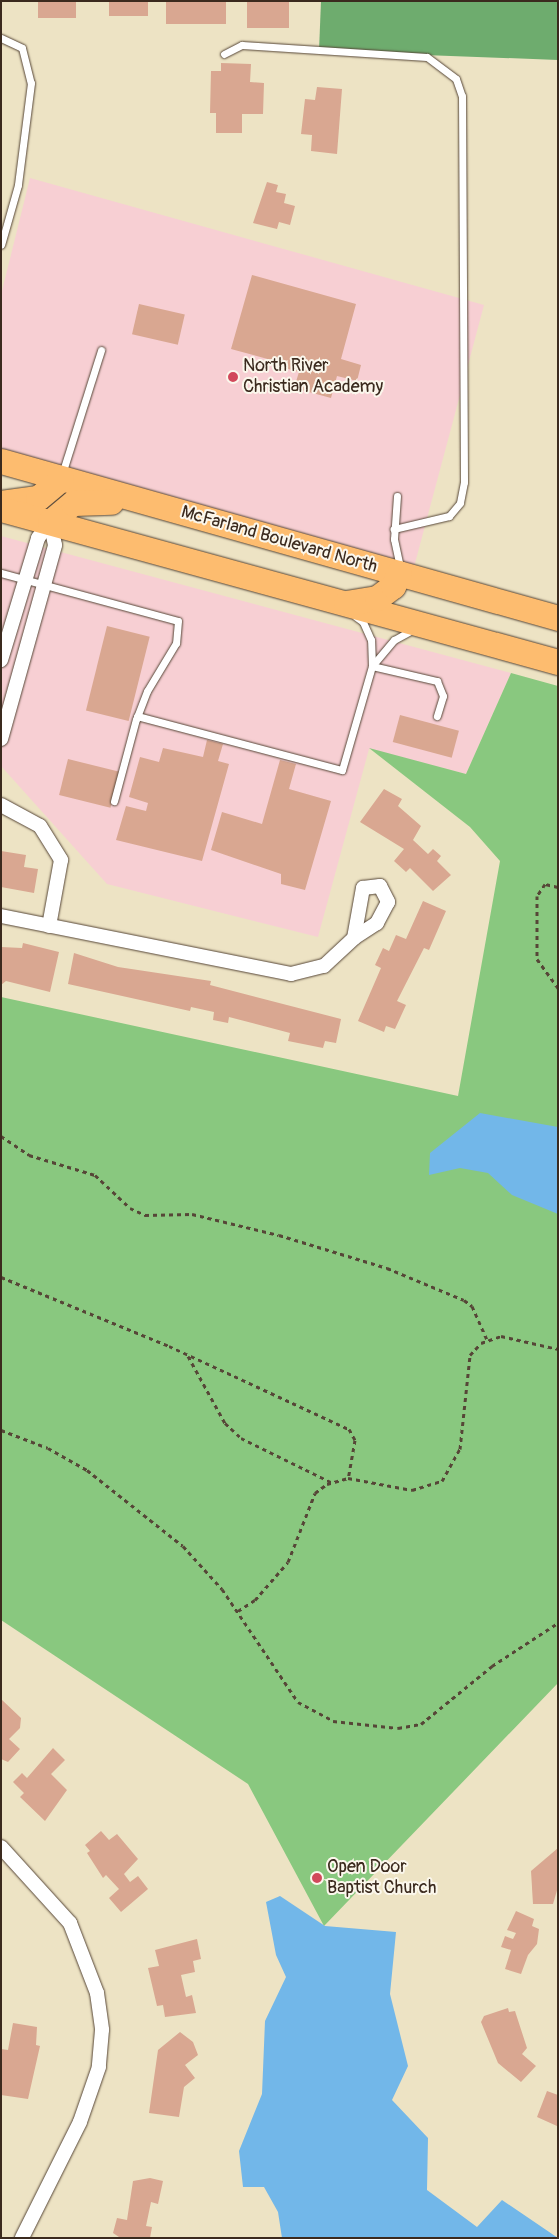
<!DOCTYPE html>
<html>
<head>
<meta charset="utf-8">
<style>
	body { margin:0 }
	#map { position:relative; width:559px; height:2239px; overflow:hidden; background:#ede3c4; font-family:Pangolin,sans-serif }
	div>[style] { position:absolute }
	.built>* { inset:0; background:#f7cfd3 }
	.green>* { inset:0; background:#89c87f }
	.forest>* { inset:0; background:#6eac6e }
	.water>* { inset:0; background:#72b7e9 }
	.building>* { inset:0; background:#d9a791; transform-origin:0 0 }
	.path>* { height:3px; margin-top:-1.5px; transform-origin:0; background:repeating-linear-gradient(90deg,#564637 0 4px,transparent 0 8px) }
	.roads { filter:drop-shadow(0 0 1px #564637) drop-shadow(0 0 1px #564637) }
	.lane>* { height:7px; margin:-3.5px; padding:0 3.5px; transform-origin:3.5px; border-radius:3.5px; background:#fff }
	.street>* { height:14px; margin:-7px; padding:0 7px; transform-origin:7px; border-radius:7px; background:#fff }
	.highway>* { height:25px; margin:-12.5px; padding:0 12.5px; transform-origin:12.5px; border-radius:12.5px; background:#fdbc6f }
	.dots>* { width:14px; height:14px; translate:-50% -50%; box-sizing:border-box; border:2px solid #fbf7ec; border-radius:50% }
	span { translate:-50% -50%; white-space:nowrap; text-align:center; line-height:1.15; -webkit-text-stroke:4px #fbf7ec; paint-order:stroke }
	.poi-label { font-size:18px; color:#3b2a1e }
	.left { translate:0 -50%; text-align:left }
	.street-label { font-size:18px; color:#3b2a1e }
	.frame { position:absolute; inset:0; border:2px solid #3b2a1e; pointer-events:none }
</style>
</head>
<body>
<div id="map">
	<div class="built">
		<div style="clip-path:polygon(30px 178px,484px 305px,414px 567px,1px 449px,1px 295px)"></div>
		<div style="clip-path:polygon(1px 536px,511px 673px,466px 774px,369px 749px,318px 937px,107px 884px,1px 766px)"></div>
	</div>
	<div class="green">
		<div style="clip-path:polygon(511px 673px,558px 686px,558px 1683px,324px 1926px,248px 1784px,1px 1620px,1px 997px,458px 1096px,500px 861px,470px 827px,369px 748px,466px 774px)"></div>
	</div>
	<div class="forest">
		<div style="clip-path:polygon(321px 1px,558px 1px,558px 60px,319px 51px)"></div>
	</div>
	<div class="water">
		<div style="clip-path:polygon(480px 1113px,558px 1127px,558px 1214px,512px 1195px,488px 1173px,460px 1168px,429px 1175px,430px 1153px)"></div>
		<div style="clip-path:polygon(280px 1896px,325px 1926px,396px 1932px,390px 1994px,408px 2066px,392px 2100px,428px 2138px,427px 2190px,477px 2227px,502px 2200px,558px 2238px,282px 2238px,278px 2212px,264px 2187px,243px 2187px,239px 2151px,262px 2094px,265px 2021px,286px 1977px,276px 1955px,266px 1902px)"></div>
	</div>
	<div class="building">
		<div style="left:38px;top:1px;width:38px;height:17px"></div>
		<div style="left:109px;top:1px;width:39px;height:15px"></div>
		<div style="left:166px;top:1px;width:60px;height:23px"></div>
		<div style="left:247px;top:1px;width:42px;height:27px"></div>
		<div style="clip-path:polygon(221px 63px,251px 64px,250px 82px,264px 83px,263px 114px,242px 114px,242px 133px,216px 133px,216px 113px,210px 113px,211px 71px,221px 71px)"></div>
		<div style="clip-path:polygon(317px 87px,342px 89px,337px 154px,311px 151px,312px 135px,301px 134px,305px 99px,315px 100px)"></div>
		<div style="clip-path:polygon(267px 182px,278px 185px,276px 192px,286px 194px,284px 203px,295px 206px,290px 225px,279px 222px,277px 229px,253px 223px)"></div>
		<div style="clip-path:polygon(252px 275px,356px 304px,341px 359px,361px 365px,357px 381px,337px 376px,331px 398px,294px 388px,299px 372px,281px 367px,282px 363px,231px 349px)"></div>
		<div style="left:139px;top:304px;width:47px;height:31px;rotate:13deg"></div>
		<div style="left:107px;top:626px;width:44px;height:87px;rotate:14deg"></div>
		<div style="left:400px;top:715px;width:61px;height:28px;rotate:15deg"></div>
		<div style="clip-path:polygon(207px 740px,223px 744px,218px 761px,229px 764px,202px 861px,116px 840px,126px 806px,146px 811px,148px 803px,129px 797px,140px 757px,159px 762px,163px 748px,203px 757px)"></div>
		<div style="left:68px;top:759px;width:53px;height:37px;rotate:14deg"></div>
		<div style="clip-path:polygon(280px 760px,296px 764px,289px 789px,331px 801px,305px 890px,281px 884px,281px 874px,211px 850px,222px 812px,262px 824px)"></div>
		<div style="clip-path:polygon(384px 789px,402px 799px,398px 806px,421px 826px,413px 840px,428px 854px,433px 849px,441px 856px,437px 861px,451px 875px,433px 891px,410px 868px,406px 872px,394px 861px,404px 849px,360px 822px)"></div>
		<div style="clip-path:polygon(1px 851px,26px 855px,24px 867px,38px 869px,34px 893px,1px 887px)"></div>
		<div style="clip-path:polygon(423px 901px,446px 911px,429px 950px,424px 948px,397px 1001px,406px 1005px,395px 1029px,386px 1026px,384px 1032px,358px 1021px,381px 968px,375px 965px,383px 948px,389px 951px,396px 935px,406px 939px)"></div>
		<div style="clip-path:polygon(23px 943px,59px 952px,50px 992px,6px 981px,1px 985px,1px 947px,22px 948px)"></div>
		<div style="clip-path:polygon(74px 953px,118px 967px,211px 981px,210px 985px,341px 1019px,336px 1043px,325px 1041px,323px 1048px,288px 1041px,290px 1033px,229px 1017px,228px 1023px,213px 1020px,214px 1012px,191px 1007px,190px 1011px,68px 984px)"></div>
		<div style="clip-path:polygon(1px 1699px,21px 1718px,20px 1728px,9px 1739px,20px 1749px,8px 1762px,1px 1759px)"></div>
		<div style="clip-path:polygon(53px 1748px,65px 1760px,51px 1774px,67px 1790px,45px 1821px,20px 1797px,24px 1793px,13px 1782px,22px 1773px,27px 1778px)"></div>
		<div style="clip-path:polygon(101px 1831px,109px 1840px,117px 1834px,138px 1859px,124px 1874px,130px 1882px,138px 1876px,148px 1889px,121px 1912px,109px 1898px,119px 1889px,106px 1875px,103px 1878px,87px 1853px,90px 1851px,85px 1845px)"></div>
		<div style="clip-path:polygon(558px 1848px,558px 1887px,553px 1904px,533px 1904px,531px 1871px)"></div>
		<div style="clip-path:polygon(516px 1911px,534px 1919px,532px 1926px,539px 1929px,537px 1944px,528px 1955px,521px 1974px,505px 1969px,511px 1950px,501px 1947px,505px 1936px,513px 1939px,516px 1933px,507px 1930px)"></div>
		<div style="clip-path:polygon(197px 1939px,201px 1959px,193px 1961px,195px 1972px,181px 1975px,186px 1997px,192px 1995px,196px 2013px,165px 2017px,163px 2005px,157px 2006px,148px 1968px,159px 1966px,155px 1950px)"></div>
		<div style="clip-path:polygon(508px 2008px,509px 2012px,515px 2011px,527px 2048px,522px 2054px,536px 2066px,521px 2082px,498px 2063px,481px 2022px,484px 2016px)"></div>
		<div style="clip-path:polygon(13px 2023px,37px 2027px,36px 2045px,40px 2046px,28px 2099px,1px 2095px,1px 2049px,8px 2050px)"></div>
		<div style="clip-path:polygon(180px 2032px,193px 2042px,198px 2055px,185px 2065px,195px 2078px,184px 2087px,179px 2117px,149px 2113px,158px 2050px)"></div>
		<div style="clip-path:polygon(547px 2091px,558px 2095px,558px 2134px,557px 2126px,537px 2117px)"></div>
		<div style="clip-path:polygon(150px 2178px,163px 2181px,158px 2204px,151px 2202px,146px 2226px,152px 2227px,150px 2238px,119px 2237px,113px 2233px,117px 2218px,127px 2220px,133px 2181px)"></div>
	</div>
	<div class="path">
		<div style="left:558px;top:887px;width:13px;rotate:-167deg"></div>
		<div style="left:545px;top:884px;width:14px;rotate:124deg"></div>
		<div style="left:537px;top:896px;width:63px;rotate:90deg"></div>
		<div style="left:537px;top:959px;width:36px;rotate:54deg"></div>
		<div style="left:1px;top:1136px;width:34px;rotate:34deg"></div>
		<div style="left:29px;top:1155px;width:69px;rotate:16.9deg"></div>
		<div style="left:95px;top:1175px;width:48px;rotate:43.3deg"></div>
		<div style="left:130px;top:1208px;width:17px;rotate:25deg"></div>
		<div style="left:145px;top:1215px;width:47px;rotate:-1.2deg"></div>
		<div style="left:192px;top:1214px;width:89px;rotate:13.6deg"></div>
		<div style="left:279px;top:1235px;width:113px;rotate:17deg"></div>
		<div style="left:387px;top:1268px;width:83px;rotate:22.6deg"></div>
		<div style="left:464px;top:1300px;width:10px;rotate:37deg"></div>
		<div style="left:472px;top:1306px;width:36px;rotate:66deg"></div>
		<div style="left:1px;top:1277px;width:182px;rotate:22.3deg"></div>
		<div style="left:169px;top:1346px;width:198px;rotate:24.8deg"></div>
		<div style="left:349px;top:1429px;width:13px;rotate:61deg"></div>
		<div style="left:355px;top:1440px;width:39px;rotate:100deg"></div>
		<div style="left:188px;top:1356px;width:77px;rotate:61.1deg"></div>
		<div style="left:225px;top:1423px;width:22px;rotate:43deg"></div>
		<div style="left:241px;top:1438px;width:100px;rotate:26.1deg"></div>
		<div style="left:1px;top:1430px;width:50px;rotate:21deg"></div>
		<div style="left:48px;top:1448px;width:45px;rotate:29.4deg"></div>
		<div style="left:87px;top:1470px;width:122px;rotate:38.4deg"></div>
		<div style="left:183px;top:1546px;width:58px;rotate:47.8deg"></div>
		<div style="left:222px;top:1589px;width:136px;rotate:56.1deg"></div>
		<div style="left:298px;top:1702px;width:40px;rotate:28deg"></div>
		<div style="left:333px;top:1721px;width:65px;rotate:6.1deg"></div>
		<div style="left:398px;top:1728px;width:23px;rotate:-10deg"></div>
		<div style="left:421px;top:1724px;width:92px;rotate:-39.2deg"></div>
		<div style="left:492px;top:1666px;width:79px;rotate:-33.1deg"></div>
		<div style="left:238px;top:1611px;width:20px;rotate:-33deg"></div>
		<div style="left:255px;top:1600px;width:50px;rotate:-49deg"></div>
		<div style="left:288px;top:1562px;width:74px;rotate:-68.6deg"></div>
		<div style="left:315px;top:1493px;width:15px;rotate:-37deg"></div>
		<div style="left:327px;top:1484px;width:22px;rotate:-16deg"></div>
		<div style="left:348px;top:1478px;width:65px;rotate:10.6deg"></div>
		<div style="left:412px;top:1490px;width:31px;rotate:-17deg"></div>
		<div style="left:442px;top:1481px;width:37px;rotate:-61deg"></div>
		<div style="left:460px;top:1449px;width:95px;rotate:-83.9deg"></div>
		<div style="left:470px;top:1355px;width:16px;rotate:-47deg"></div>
		<div style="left:481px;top:1343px;width:21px;rotate:-19deg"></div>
		<div style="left:501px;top:1336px;width:58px;rotate:12.8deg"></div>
	</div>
	<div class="roads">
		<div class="lane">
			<div style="left:1px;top:38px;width:23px;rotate:25deg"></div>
			<div style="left:22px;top:48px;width:36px;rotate:76deg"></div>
			<div style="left:31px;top:83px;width:103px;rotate:97.3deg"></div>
			<div style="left:18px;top:185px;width:62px;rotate:105.8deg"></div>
			<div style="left:224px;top:54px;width:20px;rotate:-27deg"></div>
			<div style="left:242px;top:45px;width:185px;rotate:3.7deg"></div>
			<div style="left:427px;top:57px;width:36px;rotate:37deg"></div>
			<div style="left:456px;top:79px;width:18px;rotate:71deg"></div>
			<div style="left:462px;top:96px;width:386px;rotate:89.7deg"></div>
			<div style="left:464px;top:482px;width:21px;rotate:101deg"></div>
			<div style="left:460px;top:503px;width:17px;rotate:130deg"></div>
			<div style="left:449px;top:516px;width:57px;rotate:166.7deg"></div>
			<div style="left:62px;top:474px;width:130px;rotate:-72.5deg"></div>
			<div style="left:397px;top:496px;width:43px;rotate:94deg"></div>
			<div style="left:394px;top:539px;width:30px;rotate:78deg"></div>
			<div style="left:1px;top:573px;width:183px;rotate:15.2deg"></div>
			<div style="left:178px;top:621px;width:22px;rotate:95deg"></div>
			<div style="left:176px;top:643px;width:56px;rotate:121.1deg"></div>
			<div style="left:147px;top:691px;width:30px;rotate:111deg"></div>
			<div style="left:136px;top:719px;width:85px;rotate:105deg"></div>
			<div style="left:372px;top:666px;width:67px;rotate:13deg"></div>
			<div style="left:437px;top:681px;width:16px;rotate:68deg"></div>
			<div style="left:443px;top:696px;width:21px;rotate:107deg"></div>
			<div style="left:372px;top:666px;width:34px;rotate:-50deg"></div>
			<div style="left:394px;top:640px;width:23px;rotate:-29deg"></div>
			<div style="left:137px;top:716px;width:212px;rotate:14.8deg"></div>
			<div style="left:342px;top:770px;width:108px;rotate:-73.9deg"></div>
			<div style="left:372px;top:666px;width:26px;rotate:-92deg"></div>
			<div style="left:371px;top:640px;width:20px;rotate:-114deg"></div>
			<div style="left:363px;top:622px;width:9px;rotate:-144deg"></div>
		</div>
		<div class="street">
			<div style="left:1px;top:660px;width:127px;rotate:-73.1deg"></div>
			<div style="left:38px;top:538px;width:20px;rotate:-53deg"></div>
			<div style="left:1px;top:739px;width:201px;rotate:-74.4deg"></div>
			<div style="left:55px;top:545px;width:24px;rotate:-102deg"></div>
			<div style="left:1px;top:805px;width:44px;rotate:28.3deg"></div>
			<div style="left:40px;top:826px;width:40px;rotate:58deg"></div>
			<div style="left:61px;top:860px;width:67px;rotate:100.3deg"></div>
			<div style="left:380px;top:886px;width:18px;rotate:63deg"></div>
			<div style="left:388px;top:902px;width:24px;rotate:118deg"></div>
			<div style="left:377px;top:923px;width:27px;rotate:147deg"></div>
			<div style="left:354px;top:938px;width:51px;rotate:-79.8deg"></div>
			<div style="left:363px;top:888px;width:17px;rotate:-7deg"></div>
			<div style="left:1px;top:916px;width:296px;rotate:11.3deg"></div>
			<div style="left:291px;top:974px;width:34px;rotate:-14deg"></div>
			<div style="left:324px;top:966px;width:41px;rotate:-43deg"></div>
			<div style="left:1px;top:1847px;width:103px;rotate:47.8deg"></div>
			<div style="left:70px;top:1923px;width:75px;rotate:68.9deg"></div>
			<div style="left:97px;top:1993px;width:37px;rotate:82deg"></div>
			<div style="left:102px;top:2030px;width:37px;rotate:95deg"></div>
			<div style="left:99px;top:2067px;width:58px;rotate:109.1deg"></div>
			<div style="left:80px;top:2122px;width:130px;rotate:116.6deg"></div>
		</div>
		<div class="highway">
			<div style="left:1px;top:461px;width:579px;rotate:15.74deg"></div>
			<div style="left:1px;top:503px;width:37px;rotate:-8deg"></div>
			<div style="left:38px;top:498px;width:30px;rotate:-40deg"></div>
			<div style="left:1px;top:509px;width:578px;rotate:15.36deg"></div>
			<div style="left:50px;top:522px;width:30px;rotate:-40deg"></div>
			<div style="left:73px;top:503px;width:38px;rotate:-2deg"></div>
			<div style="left:346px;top:603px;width:31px;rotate:-9deg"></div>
			<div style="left:377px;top:598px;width:20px;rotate:-37deg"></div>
			<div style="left:393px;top:586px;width:14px;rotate:-65deg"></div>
		</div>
	</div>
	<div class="dots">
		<div style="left:233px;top:377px;background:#d1495b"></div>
		<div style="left:317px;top:1878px;background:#d1495b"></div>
	</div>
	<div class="poi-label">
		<span class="left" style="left:243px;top:377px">North River<br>Christian Academy</span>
		<span class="left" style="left:327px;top:1878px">Open Door<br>Baptist Church</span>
	</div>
	<div class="street-label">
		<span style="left:279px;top:540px;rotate:16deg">McFarland Boulevard North</span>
	</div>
	<div class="frame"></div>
</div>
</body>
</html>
